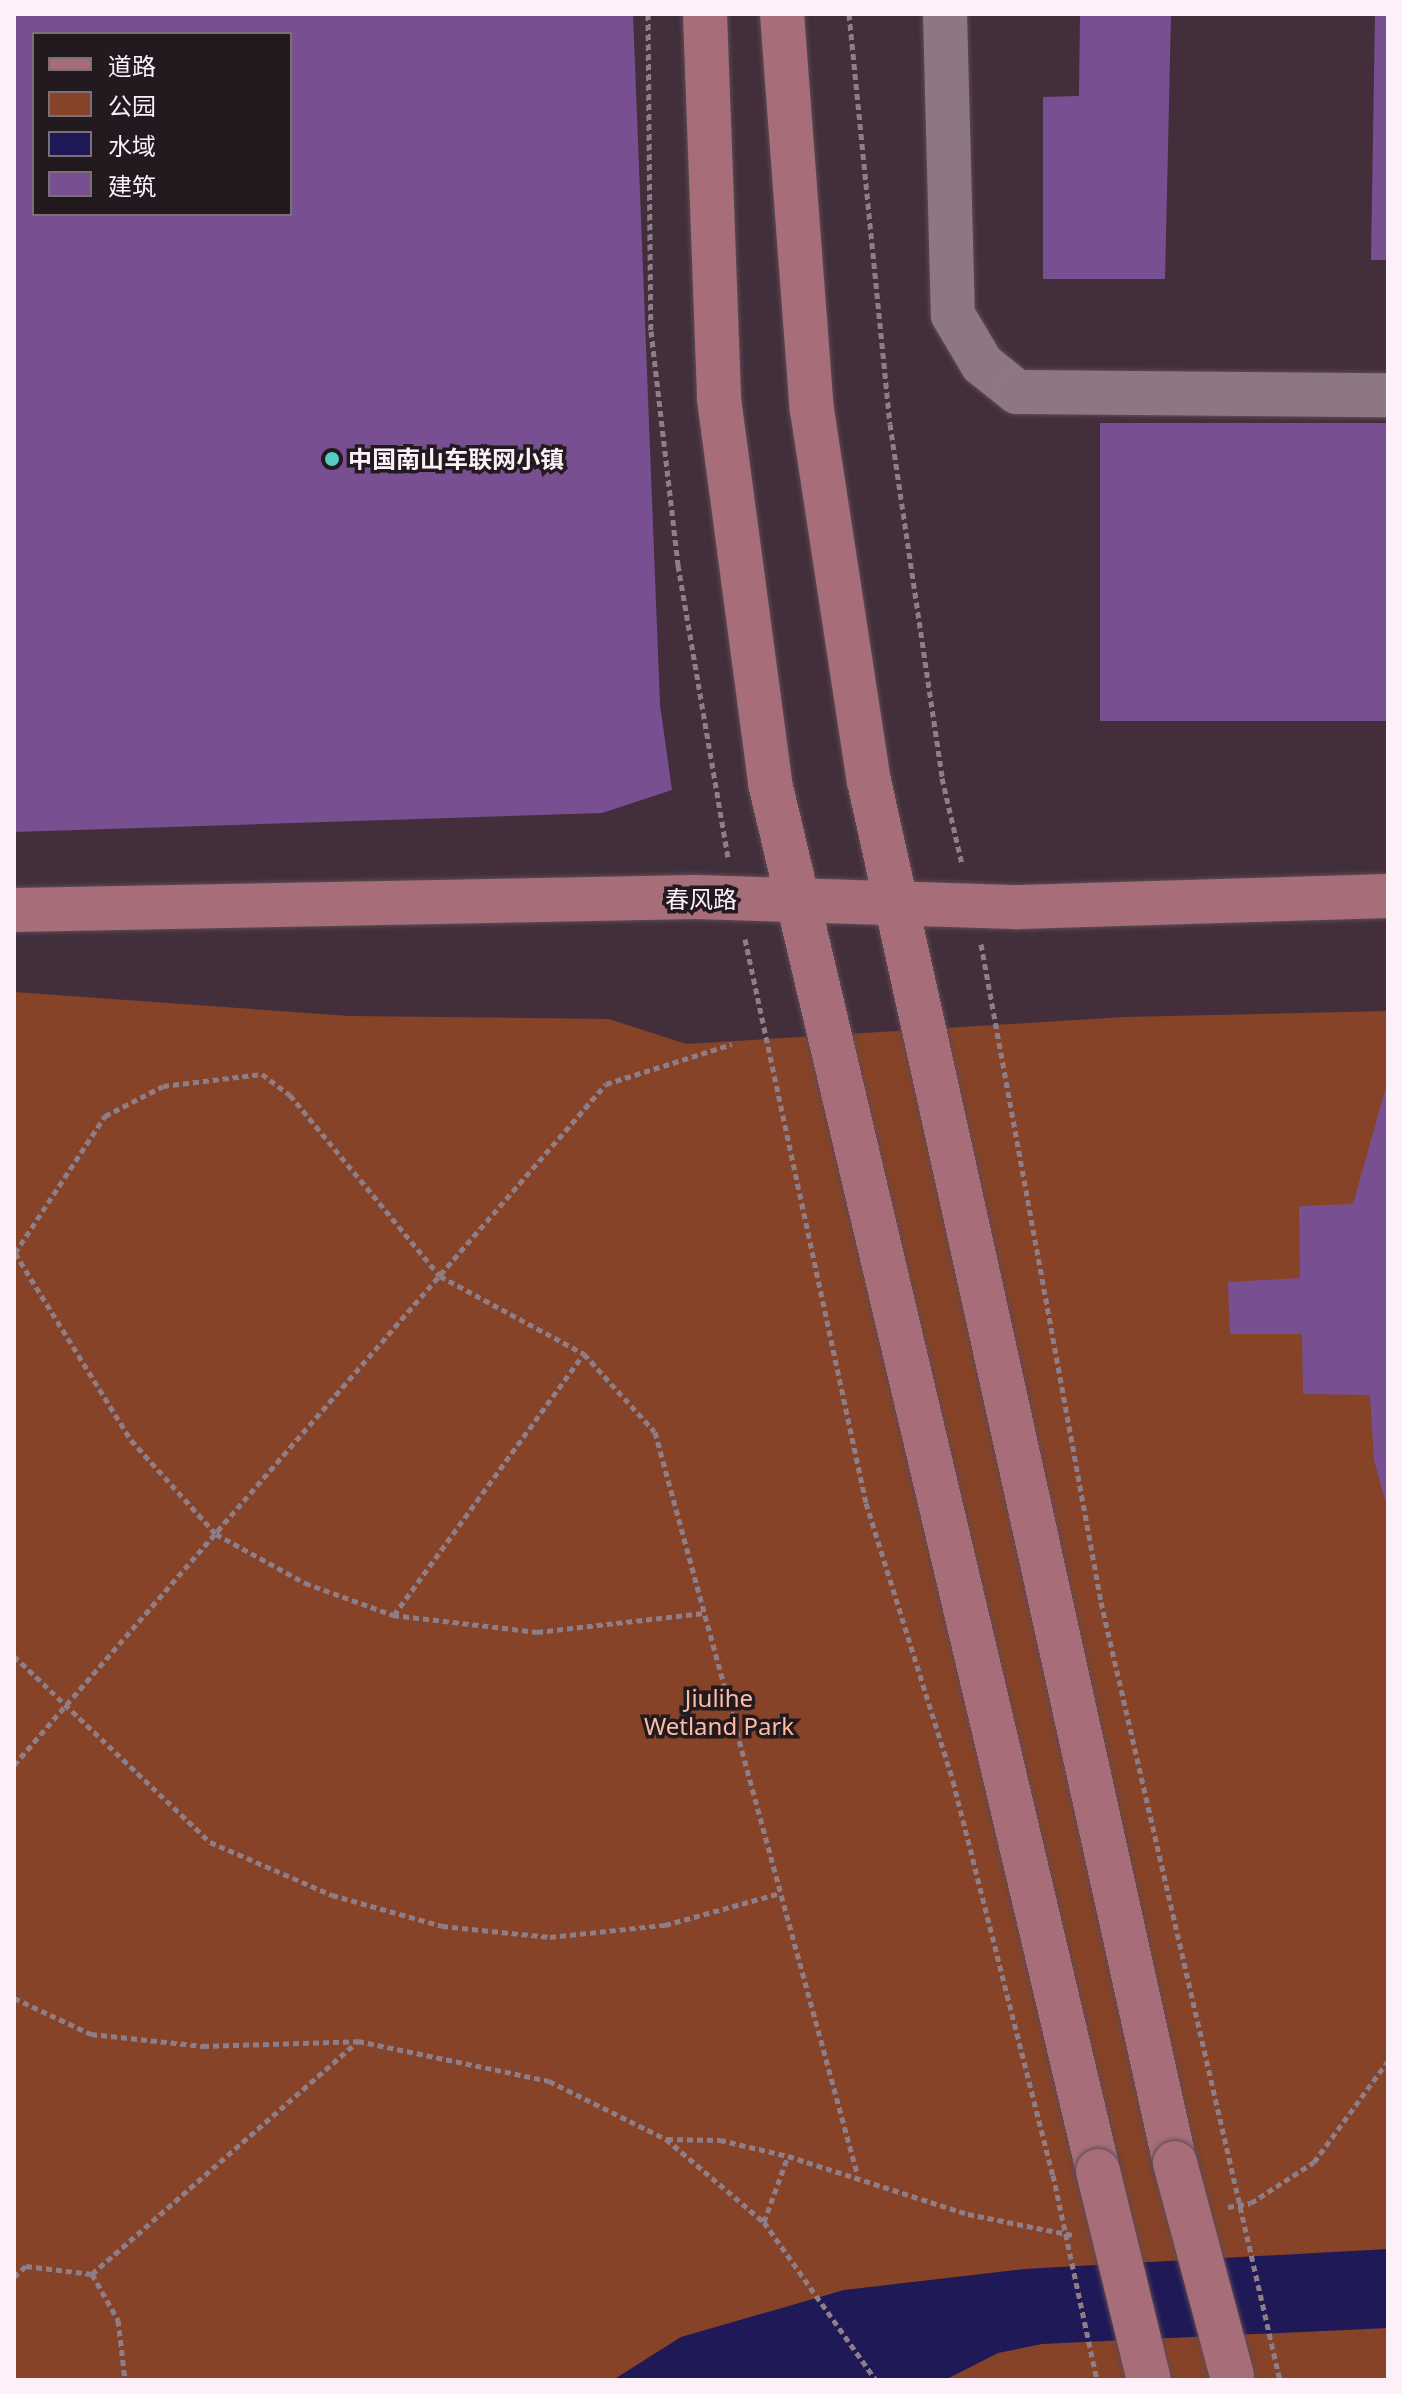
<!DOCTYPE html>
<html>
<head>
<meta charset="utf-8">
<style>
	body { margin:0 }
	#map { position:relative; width:1402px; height:2394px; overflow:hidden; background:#432f3b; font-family:"Noto Sans","Noto Sans SC",sans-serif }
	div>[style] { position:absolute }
	.green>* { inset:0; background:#864327 }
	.water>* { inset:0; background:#201958 }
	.building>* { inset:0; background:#785091; transform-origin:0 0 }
	.path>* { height:5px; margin-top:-2.5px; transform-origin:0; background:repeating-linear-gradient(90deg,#8f7e88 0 6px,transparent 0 10px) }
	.roads { filter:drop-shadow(0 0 2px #5c4b55) drop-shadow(0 0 2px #5c4b55) }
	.minor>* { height:44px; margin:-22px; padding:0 22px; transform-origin:22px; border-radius:22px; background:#8e7784 }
	.major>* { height:44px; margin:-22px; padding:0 22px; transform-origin:22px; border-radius:22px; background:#a76e79 }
	.path-bridge>* { height:5px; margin-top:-2.5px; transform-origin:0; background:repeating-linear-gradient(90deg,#8f7e88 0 6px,transparent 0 10px) }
	.bridges { filter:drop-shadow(0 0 2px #5c4b55) drop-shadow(0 0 2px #5c4b55) }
	.major-bridge>* { height:44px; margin:-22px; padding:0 22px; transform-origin:22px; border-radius:22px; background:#a76e79 }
	.dots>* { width:22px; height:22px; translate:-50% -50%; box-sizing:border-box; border:4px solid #231a20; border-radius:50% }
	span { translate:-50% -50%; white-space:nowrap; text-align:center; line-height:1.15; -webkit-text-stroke:7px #231a20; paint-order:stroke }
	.poi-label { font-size:24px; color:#fdf0f8; font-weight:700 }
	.left { translate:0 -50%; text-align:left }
	.street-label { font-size:24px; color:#fdf0f8 }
	.park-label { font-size:24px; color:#fdbca3 }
	.frame { position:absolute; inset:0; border:16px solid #fdf0f8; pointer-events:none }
	.legend { position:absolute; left:32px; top:32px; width:260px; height:184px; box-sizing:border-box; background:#231a20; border:2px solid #7a7076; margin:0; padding:10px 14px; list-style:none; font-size:24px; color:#fdf0f8 }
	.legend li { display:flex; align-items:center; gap:16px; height:40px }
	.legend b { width:40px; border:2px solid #7a7076 }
</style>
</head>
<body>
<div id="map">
	<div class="green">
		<div style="clip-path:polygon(14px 992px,349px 1016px,609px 1019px,686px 1044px,1124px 1017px,1388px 1011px,1388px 2380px,14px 2380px)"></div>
	</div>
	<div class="water">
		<div style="clip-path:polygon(1388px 2249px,1388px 2328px,1042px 2344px,998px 2353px,945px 2380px,613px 2380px,681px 2337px,844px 2290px,1024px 2269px)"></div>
	</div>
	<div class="building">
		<div style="clip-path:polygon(evenodd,14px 14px,633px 14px,660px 705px,672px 790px,602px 813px,14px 832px,14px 14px,34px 34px,290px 34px,290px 214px,34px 214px,34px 34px)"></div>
		<div style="clip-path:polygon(1080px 14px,1171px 14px,1165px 279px,1043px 279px,1043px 97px,1079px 96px)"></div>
		<div style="clip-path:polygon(1375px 14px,1388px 14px,1388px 260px,1371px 260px)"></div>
		<div style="left:1388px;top:423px;width:298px;height:288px;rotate:90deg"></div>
		<div style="clip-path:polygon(1388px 1080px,1388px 1507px,1387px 1507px,1374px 1460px,1370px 1395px,1303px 1394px,1302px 1334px,1230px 1334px,1228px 1282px,1300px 1278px,1299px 1206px,1353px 1204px)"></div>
	</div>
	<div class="path">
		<div style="left:648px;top:14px;width:317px;rotate:89.5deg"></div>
		<div style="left:651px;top:331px;width:236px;rotate:83.4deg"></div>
		<div style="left:678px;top:565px;width:298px;rotate:80.3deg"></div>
		<div style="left:849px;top:14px;width:412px;rotate:84.3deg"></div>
		<div style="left:890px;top:424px;width:358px;rotate:81.6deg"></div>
		<div style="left:942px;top:778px;width:88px;rotate:76.9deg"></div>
		<div style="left:745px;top:939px;width:577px;rotate:77.89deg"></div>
		<div style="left:866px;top:1503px;width:291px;rotate:72.6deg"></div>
		<div style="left:953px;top:1781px;width:406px;rotate:75.8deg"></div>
		<div style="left:981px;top:944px;width:669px;rotate:79.66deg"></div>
		<div style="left:1101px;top:1602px;width:571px;rotate:77.04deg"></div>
		<div style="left:15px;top:1253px;width:164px;rotate:-56.7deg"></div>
		<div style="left:105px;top:1116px;width:65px;rotate:-27.3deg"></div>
		<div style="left:163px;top:1086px;width:100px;rotate:-6.9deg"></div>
		<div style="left:262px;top:1074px;width:35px;rotate:37deg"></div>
		<div style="left:290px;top:1095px;width:235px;rotate:50.4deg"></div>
		<div style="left:440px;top:1276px;width:164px;rotate:28.4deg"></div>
		<div style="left:584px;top:1354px;width:105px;rotate:47.7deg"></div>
		<div style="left:655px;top:1432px;width:768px;rotate:74.75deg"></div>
		<div style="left:15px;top:1253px;width:220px;rotate:58.2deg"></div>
		<div style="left:131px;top:1440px;width:127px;rotate:47.9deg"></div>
		<div style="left:216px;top:1534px;width:102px;rotate:28.8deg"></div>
		<div style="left:305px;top:1583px;width:94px;rotate:20deg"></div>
		<div style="left:393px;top:1615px;width:145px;rotate:6.7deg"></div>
		<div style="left:537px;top:1632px;width:168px;rotate:-6.5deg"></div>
		<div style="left:394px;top:1615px;width:321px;rotate:-54deg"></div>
		<div style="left:14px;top:1656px;width:270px;rotate:43.5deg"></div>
		<div style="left:210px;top:1842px;width:133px;rotate:23.5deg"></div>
		<div style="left:332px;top:1895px;width:114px;rotate:15.7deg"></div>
		<div style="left:442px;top:1926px;width:109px;rotate:5.8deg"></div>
		<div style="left:550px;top:1937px;width:116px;rotate:-6deg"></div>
		<div style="left:665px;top:1925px;width:119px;rotate:-15.5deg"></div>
		<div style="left:14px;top:1765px;width:902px;rotate:-49deg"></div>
		<div style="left:606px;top:1084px;width:132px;rotate:-17.6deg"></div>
		<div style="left:14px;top:1998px;width:85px;rotate:25.1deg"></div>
		<div style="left:91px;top:2034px;width:113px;rotate:6.1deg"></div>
		<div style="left:203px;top:2046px;width:155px;rotate:-1.8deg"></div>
		<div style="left:358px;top:2041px;width:195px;rotate:11.8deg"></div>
		<div style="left:549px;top:2081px;width:131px;rotate:26.4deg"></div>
		<div style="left:666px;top:2139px;width:128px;rotate:40.3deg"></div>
		<div style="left:764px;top:2222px;width:194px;rotate:54.7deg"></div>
		<div style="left:667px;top:2139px;width:53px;rotate:1.1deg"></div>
		<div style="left:720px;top:2140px;width:70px;rotate:13.2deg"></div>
		<div style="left:788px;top:2156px;width:189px;rotate:17.9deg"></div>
		<div style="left:968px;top:2214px;width:106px;rotate:11.4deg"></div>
		<div style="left:1228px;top:2207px;width:23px;rotate:-10deg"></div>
		<div style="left:1251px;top:2203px;width:75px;rotate:-33.1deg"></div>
		<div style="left:1314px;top:2162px;width:125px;rotate:-53.8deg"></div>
		<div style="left:764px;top:2222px;width:70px;rotate:-70deg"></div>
		<div style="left:92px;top:2274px;width:354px;rotate:-41.2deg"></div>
		<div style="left:14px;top:2277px;width:16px;rotate:-43deg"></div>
		<div style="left:26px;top:2266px;width:66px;rotate:6.9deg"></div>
		<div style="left:92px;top:2274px;width:53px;rotate:60.5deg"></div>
		<div style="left:118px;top:2320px;width:60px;rotate:83.3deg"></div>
		<div style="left:1278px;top:2372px;width:8px;rotate:76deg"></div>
	</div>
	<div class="roads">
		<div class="minor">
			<div style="left:945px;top:14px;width:301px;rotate:88.5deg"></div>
			<div style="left:953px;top:315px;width:57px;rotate:59.4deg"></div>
			<div style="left:982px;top:364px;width:45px;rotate:38.7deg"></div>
			<div style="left:1017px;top:392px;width:371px;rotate:0.5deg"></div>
		</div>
		<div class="major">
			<div style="left:705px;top:14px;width:385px;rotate:87.9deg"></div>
			<div style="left:719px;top:399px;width:387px;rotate:82.4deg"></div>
			<div style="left:770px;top:783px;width:1426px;rotate:76.7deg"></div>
			<div style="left:782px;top:14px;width:397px;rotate:85.7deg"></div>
			<div style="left:812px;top:410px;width:375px;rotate:81.3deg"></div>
			<div style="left:869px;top:781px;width:1415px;rotate:77.52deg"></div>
			<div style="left:14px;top:910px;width:682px;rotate:-1.09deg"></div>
			<div style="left:696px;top:897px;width:324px;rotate:1.8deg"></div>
			<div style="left:1020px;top:907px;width:368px;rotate:-1.7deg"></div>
		</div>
	</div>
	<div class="path-bridge">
		<div style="left:1229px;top:2158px;width:220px;rotate:77.1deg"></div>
		<div style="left:1053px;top:2175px;width:210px;rotate:77.9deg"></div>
	</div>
	<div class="bridges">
		<div class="major-bridge">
			<div style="left:1175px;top:2163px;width:220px;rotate:75deg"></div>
			<div style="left:1098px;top:2171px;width:215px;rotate:76.3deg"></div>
		</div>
	</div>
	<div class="dots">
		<div style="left:332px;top:459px;background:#54cdc7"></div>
	</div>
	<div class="poi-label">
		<span class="left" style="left:348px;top:459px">中国南山车联网小镇</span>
	</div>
	<div class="street-label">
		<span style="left:701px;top:899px">春风路</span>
	</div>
	<div class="park-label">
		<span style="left:719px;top:1712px">Jiulihe<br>Wetland Park</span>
	</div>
	<div class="frame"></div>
	<ul class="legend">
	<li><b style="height:10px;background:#a76e79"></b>道路</li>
	<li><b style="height:22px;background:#864327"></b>公园</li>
	<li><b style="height:22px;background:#201958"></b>水域</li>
	<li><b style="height:22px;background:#785091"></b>建筑</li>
	</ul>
</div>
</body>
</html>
